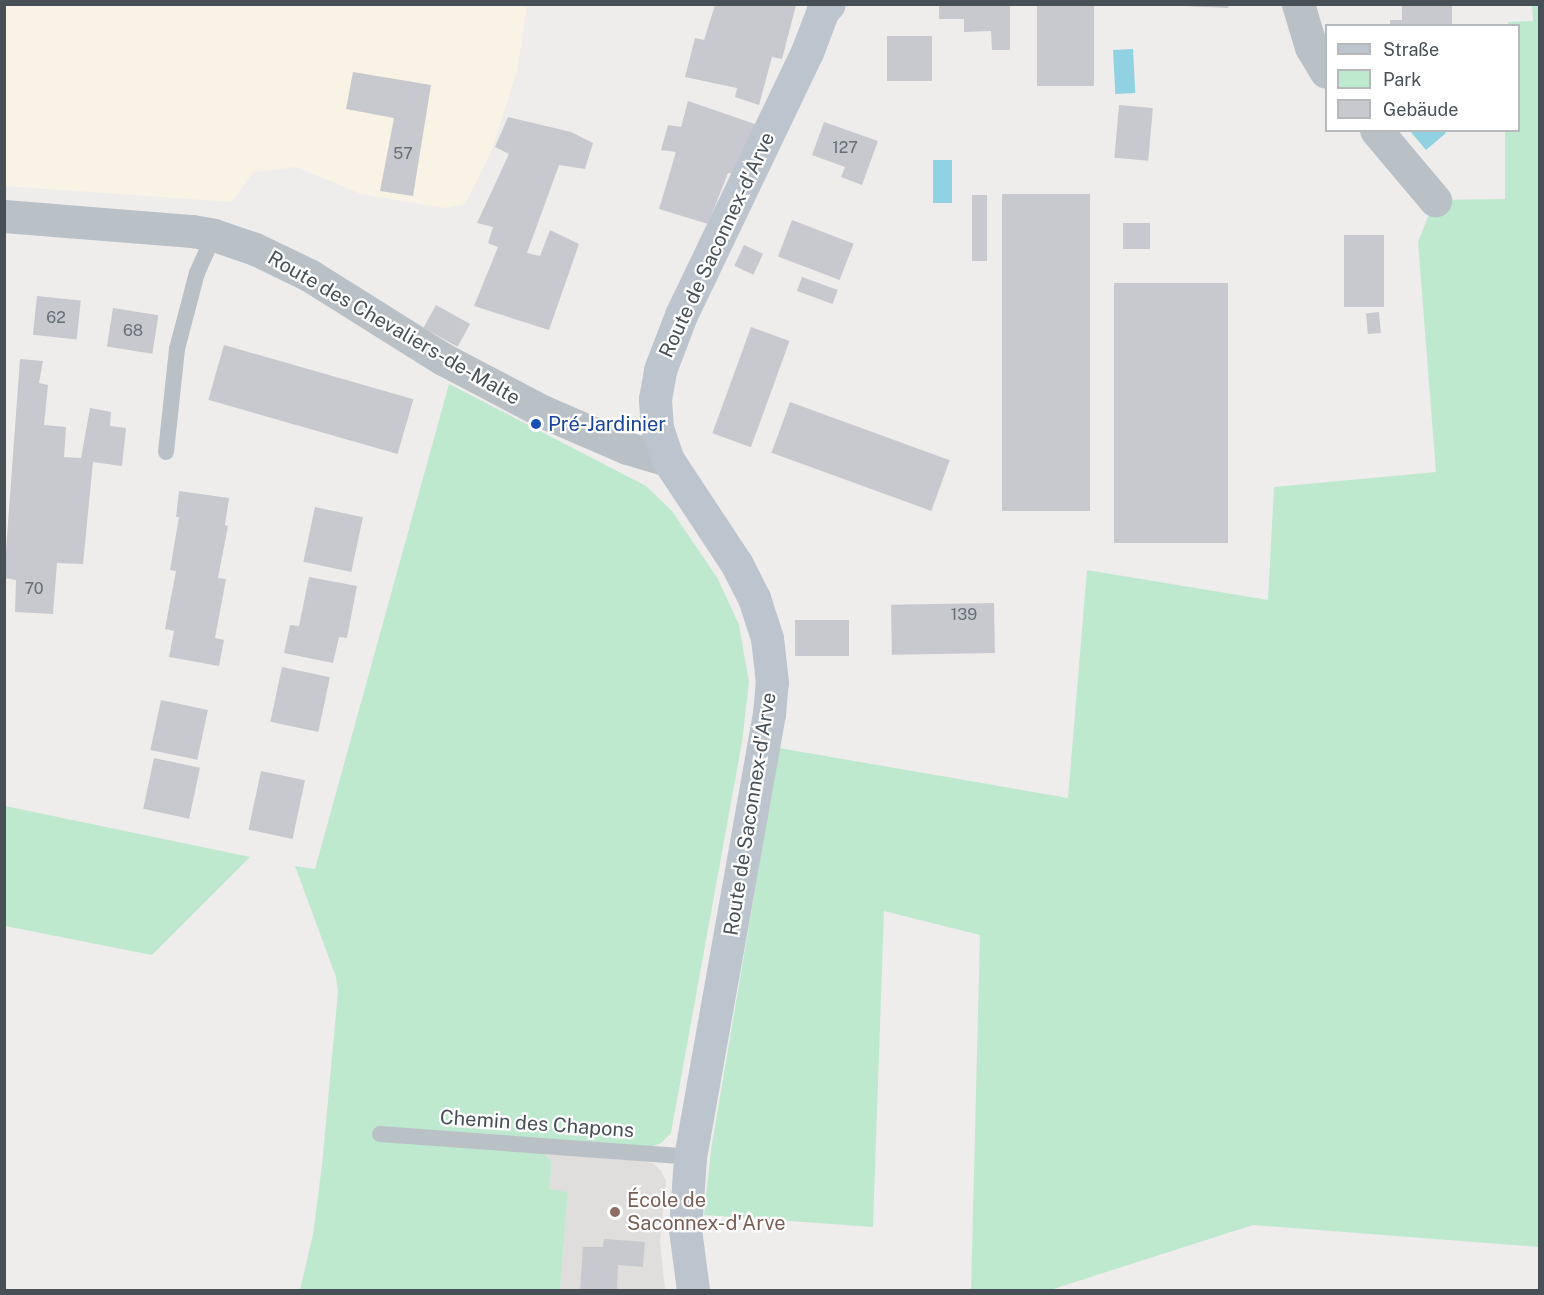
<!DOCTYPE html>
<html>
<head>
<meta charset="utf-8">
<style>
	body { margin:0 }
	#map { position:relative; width:1544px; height:1295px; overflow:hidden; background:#efecec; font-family:"Public Sans",sans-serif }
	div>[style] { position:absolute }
	.commercial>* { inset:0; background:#f9f3e6 }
	.education>* { inset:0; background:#e0dddd }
	.green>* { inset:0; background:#bee9ce }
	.water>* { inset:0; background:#90d2e1; transform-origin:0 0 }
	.building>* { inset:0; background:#c7c9cf; transform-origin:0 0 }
	.lane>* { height:16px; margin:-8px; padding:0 8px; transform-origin:8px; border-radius:8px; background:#b9c1c7 }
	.street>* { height:33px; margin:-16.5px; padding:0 16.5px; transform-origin:16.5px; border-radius:16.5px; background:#b9c1c7 }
	.secondary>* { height:33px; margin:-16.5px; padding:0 16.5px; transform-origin:16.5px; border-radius:16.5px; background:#bcc5ce }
	.dots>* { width:16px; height:16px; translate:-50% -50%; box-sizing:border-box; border:3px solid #fff; border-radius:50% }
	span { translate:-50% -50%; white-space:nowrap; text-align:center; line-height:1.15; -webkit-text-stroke:4.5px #fff; paint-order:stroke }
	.number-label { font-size:16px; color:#676e75 }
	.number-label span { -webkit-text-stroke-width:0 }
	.street-label { font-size:20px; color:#475057 }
	.transit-label { font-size:20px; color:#164399 }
	.left { translate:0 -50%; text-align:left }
	.education-label { font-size:20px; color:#785e54 }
	.frame { position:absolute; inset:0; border:6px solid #475057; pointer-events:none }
	.legend { position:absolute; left:1325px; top:24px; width:195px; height:108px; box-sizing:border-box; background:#fff; border:2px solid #b5b9bc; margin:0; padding:8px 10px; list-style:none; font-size:18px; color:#475057 }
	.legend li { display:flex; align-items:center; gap:12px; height:30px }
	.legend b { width:30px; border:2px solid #b5b9bc }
</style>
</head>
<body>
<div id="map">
	<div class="commercial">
		<div style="clip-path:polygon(4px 5px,527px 5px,517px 71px,491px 152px,465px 204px,445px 208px,361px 194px,297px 167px,253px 172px,232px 202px,5px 186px)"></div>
	</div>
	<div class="education">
		<div style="clip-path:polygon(545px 1154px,640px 1161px,653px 1163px,661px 1171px,666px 1181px,660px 1241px,665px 1290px,560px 1290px,568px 1192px,549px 1190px,552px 1163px)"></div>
	</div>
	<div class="green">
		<div style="clip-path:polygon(1532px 5px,1539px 5px,1539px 1247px,1253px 1225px,1050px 1290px,971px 1290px,980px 935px,884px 911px,873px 1227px,704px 1215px,711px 1150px,779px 748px,1068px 798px,1087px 570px,1268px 600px,1274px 487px,1436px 472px,1418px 242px,1435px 200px,1505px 199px,1505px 131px,1518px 130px,1518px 26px,1508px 25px,1508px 22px,1533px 21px)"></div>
		<div style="clip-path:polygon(449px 384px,646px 486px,672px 511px,718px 579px,739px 625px,749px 682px,742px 742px,671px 1133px,661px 1143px,651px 1147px,545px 1154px,552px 1163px,549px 1189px,568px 1192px,560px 1290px,300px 1290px,313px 1234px,322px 1165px,338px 992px,336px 977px,295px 866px,315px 869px)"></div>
		<div style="clip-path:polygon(4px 806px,5px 806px,250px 857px,152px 955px,5px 926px)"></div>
	</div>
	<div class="water">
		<div style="left:1133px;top:49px;width:44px;height:20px;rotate:87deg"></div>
		<div style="clip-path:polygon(1410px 131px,1444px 131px,1446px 133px,1426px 150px)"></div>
		<div style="left:933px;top:160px;width:19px;height:43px"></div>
	</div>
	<div class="building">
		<div style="clip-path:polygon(939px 4px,1010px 5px,1010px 50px,992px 50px,991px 31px,964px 32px,964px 19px,939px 19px)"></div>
		<div style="left:1037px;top:4px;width:57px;height:82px"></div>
		<div style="clip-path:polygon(1184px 4px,1229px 4px,1228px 8px,1184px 6px)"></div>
		<div style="clip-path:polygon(1402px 4px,1452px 4px,1452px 26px,1390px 26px,1390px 20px,1402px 20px)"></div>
		<div style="clip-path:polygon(715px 5px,796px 5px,782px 59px,772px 57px,759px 105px,735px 97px,737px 88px,685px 77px,695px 38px,704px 40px)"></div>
		<div style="left:887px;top:36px;width:45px;height:45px"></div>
		<div style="clip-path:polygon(353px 72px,431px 85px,413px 196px,380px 191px,394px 118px,346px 109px)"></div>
		<div style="clip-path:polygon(688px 101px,755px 124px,736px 174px,728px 173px,708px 224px,659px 209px,676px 152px,661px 150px,668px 125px,681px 127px)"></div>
		<div style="left:1119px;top:105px;width:34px;height:53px;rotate:5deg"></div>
		<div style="clip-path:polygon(508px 117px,571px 132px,593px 143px,585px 169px,559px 165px,527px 253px,540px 256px,550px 230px,579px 244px,549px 330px,474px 306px,498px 247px,488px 243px,493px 227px,477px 223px,509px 154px,495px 147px)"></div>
		<div style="clip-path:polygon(824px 122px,878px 141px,862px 185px,841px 177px,845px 167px,812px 155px)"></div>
		<div style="left:1002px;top:194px;width:88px;height:317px"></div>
		<div style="left:972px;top:195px;width:15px;height:66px"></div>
		<div style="left:792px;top:220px;width:66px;height:39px;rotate:21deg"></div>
		<div style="left:1123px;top:223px;width:27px;height:26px"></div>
		<div style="left:1344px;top:235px;width:40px;height:72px"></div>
		<div style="left:744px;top:245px;width:21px;height:23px;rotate:25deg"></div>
		<div style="left:802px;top:277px;width:38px;height:15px;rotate:20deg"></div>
		<div style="left:1114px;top:283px;width:114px;height:260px"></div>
		<div style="left:37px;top:296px;width:44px;height:39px;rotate:6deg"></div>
		<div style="left:436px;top:305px;width:39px;height:26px;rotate:29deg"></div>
		<div style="left:113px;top:308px;width:46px;height:39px;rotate:9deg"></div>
		<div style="left:1379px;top:312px;width:21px;height:13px;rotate:85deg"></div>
		<div style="left:751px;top:327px;width:41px;height:113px;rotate:20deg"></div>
		<div style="left:224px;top:345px;width:197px;height:57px;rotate:16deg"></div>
		<div style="clip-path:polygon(20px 359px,43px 361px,39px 383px,48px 385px,44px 425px,66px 427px,64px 457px,81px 458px,90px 408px,111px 412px,110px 426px,126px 428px,122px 466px,93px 462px,83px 564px,57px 563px,53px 614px,15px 612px,16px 580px,4px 578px)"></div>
		<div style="left:790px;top:402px;width:170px;height:54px;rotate:20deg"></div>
		<div style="clip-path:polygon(179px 491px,229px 498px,225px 525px,228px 526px,218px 578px,226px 579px,215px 638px,224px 640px,219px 666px,169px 657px,174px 631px,165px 629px,176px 571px,170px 570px,179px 517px,176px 517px)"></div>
		<div style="left:315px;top:507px;width:49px;height:56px;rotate:12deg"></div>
		<div style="clip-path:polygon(309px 577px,357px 586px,347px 638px,339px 637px,333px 663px,284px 653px,290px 625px,299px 626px)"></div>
		<div style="left:994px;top:603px;width:50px;height:103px;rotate:89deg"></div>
		<div style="left:795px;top:620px;width:54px;height:36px"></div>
		<div style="left:282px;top:667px;width:49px;height:56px;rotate:12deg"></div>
		<div style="left:161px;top:700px;width:48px;height:51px;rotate:12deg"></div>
		<div style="left:154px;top:758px;width:47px;height:52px;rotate:12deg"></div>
		<div style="left:261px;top:771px;width:45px;height:60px;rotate:12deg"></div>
		<div style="clip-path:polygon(604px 1239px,645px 1242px,643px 1267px,618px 1265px,617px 1290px,580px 1290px,583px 1247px,603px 1247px)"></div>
	</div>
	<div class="lane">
		<div style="left:166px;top:452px;width:104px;rotate:-83.9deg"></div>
		<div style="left:177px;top:349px;width:79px;rotate:-75.3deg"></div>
		<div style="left:197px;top:273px;width:42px;rotate:-65.9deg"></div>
		<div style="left:380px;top:1134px;width:311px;rotate:4.2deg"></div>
	</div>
	<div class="street">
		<div style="left:1298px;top:4px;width:45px;rotate:73.2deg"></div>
		<div style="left:1311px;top:47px;width:29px;rotate:59deg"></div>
		<div style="left:1376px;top:130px;width:92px;rotate:49.9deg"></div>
		<div style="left:4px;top:216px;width:189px;rotate:4.6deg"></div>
		<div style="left:192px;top:231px;width:22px;rotate:10deg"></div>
		<div style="left:214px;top:235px;width:43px;rotate:18.9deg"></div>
		<div style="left:255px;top:249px;width:60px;rotate:25.7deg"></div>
		<div style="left:309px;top:275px;width:158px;rotate:32.1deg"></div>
		<div style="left:443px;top:359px;width:114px;rotate:27.7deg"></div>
		<div style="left:544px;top:412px;width:90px;rotate:23.4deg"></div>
		<div style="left:627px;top:448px;width:43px;rotate:16.3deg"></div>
	</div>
	<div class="secondary">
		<div style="left:693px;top:1290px;width:62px;rotate:-97.5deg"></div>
		<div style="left:685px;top:1229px;width:72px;rotate:-86deg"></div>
		<div style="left:690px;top:1157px;width:450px;rotate:-79.9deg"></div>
		<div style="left:769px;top:714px;width:32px;rotate:-85deg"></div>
		<div style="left:772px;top:682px;width:44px;rotate:-96.5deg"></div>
		<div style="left:767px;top:638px;width:42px;rotate:-108deg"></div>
		<div style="left:754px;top:598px;width:39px;rotate:-117deg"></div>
		<div style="left:736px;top:563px;width:123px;rotate:-123.4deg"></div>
		<div style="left:668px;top:460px;width:34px;rotate:-109deg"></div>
		<div style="left:657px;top:428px;width:29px;rotate:-94deg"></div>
		<div style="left:655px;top:399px;width:29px;rotate:-80deg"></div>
		<div style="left:660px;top:370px;width:59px;rotate:-69.1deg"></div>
		<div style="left:681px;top:315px;width:292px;rotate:-64.4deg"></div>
		<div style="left:807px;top:52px;width:45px;rotate:-69.1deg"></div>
		<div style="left:823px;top:10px;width:8px;rotate:-45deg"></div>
	</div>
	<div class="dots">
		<div style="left:536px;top:424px;background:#1a4fb4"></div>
		<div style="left:615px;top:1212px;background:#8d6e63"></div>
	</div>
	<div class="number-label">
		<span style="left:845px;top:148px">127</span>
		<span style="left:403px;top:154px">57</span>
		<span style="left:56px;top:318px">62</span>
		<span style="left:133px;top:331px">68</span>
		<span style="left:34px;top:589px">70</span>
		<span style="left:964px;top:615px">139</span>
	</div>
	<div class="street-label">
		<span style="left:717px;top:245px;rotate:-65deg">Route de Saconnex-d'Arve</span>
		<span style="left:394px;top:328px;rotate:30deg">Route des Chevaliers-de-Malte</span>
		<span style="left:750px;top:814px;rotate:-81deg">Route de Saconnex-d'Arve</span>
		<span style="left:537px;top:1124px;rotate:4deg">Chemin des Chapons</span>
	</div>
	<div class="transit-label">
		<span class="left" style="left:548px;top:424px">Pré-Jardinier</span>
	</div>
	<div class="education-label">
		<span class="left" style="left:627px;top:1212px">École de<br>Saconnex-d'Arve</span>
	</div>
	<div class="frame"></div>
	<ul class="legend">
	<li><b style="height:8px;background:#bcc5ce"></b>Straße</li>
	<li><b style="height:16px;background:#bee9ce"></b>Park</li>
	<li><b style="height:16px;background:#c7c9cf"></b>Gebäude</li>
	</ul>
</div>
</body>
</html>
